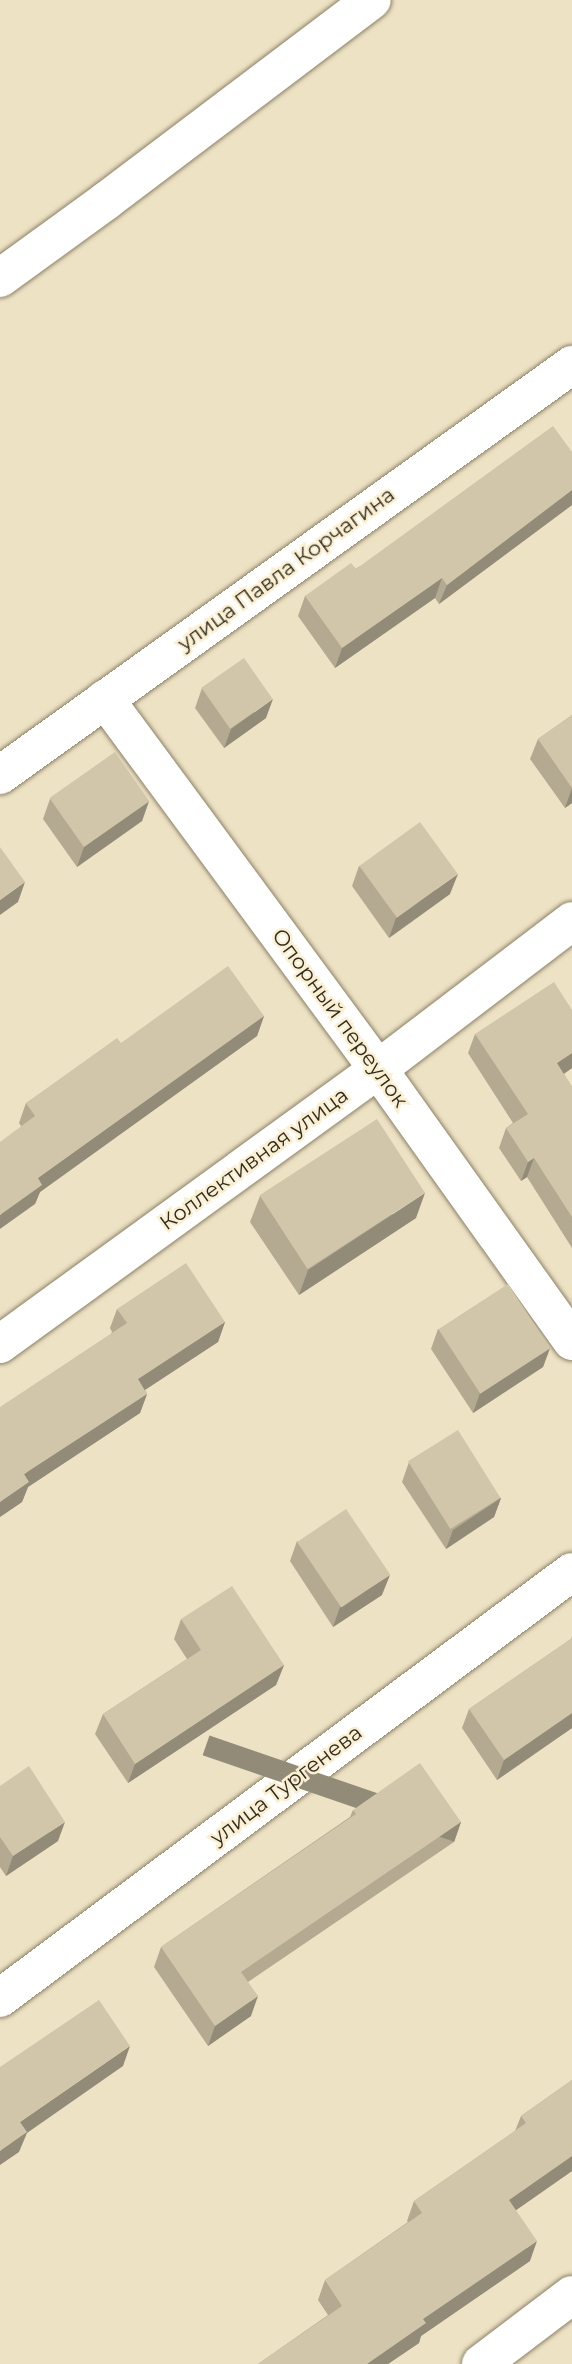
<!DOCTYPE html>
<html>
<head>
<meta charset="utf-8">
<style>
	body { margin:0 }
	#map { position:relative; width:572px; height:2364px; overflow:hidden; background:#eee2c5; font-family:Montserrat,sans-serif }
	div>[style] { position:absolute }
	.roads { filter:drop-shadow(0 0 2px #8b8166) drop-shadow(0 0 2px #8b8166) }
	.minor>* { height:38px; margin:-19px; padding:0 19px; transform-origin:19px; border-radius:19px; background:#fff }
	.wall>* { inset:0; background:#b4aa92 }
	.shaded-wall>* { inset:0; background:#928b77; transform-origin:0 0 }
	.building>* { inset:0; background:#d1c6aa; transform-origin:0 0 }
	span { translate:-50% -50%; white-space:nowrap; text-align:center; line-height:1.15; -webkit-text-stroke:5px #fbefd2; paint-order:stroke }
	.street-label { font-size:21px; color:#2f2b20 }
</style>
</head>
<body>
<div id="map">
	<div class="roads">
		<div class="minor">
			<div style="left:0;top:278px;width:131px;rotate:-36deg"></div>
			<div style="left:106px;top:201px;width:333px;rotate:-37.1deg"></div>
			<div style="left:105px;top:699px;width:460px;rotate:53.6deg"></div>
			<div style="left:378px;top:1069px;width:334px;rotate:54.5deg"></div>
			<div style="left:0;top:775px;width:704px;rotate:-35.63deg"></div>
			<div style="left:0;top:1344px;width:467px;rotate:-36deg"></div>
			<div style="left:378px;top:1069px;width:244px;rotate:-37.3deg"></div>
			<div style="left:0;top:1998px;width:713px;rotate:-36.68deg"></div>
			<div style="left:481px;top:2364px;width:114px;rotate:-37.2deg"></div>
		</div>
	</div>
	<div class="wall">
		<div style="clip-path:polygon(572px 452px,572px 505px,439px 604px,435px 598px,335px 668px,298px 616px,305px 596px)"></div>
		<div style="clip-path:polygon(202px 688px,266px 718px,224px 748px,195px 708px)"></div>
		<div style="clip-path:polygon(572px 715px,572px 803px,565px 808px,530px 759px,538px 739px)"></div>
		<div style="clip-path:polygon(50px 799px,149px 801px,142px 821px,77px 867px,43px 819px)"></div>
		<div style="clip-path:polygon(359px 866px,450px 894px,389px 938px,352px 886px)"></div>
		<div style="clip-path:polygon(572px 1010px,572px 1068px,564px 1074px,572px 1087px,572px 1248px,527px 1177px,521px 1181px,499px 1148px,506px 1128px,513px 1123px,468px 1053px,475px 1034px)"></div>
		<div style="clip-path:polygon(264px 1016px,257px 1036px,40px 1192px,35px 1204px,21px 1126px,19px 1123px,26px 1103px,121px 1043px)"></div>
		<div style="clip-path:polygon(260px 1196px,416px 1218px,299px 1295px,250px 1222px)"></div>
		<div style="clip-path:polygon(117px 1309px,225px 1322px,218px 1342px,145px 1390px,147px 1394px,140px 1413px,28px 1487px,22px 1502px,0 1517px,112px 1332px,110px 1328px)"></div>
		<div style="clip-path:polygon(438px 1329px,550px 1348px,543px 1367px,473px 1413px,431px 1349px)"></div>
		<div style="clip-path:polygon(409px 1462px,501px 1498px,494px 1517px,446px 1549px,402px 1482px)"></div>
		<div style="clip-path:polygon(297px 1541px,382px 1595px,333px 1627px,290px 1561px)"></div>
		<div style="clip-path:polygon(181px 1619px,284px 1665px,276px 1685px,128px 1783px,95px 1734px,103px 1714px,187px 1659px,174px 1639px)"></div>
		<div style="clip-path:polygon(572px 1636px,572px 1728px,497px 1780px,462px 1728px,469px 1709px,571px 1639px)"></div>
		<div style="clip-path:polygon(0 1786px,58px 1841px,6px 1876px,0 1867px)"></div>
		<div style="clip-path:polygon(353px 1810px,461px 1822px,454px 1842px,248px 1982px,251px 2016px,208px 2046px,154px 1967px,161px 1947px,350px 1817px)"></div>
		<div style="clip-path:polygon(572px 2080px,572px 2171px,516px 2210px,530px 2261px,421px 2336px,419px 2343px,388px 2364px,258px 2364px,328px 2315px,318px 2300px,325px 2280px,408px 2222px,407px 2221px,414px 2201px,515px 2131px,521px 2116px)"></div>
	</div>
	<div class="shaded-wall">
		<div style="clip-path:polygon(572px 490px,572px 505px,439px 604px,447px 585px)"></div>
		<div style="clip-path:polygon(442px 578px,435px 598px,335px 668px,342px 648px)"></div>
		<div style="clip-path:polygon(273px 699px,266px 718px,224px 748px,231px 729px)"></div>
		<div style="clip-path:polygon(572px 788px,572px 803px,565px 808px)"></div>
		<div style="clip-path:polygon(149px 801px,142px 821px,77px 867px,84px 847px)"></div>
		<div style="clip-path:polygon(458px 874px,450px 894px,389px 938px,396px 918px)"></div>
		<div style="clip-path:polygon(25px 882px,18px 902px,0 915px,0 900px)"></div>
		<div style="clip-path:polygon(264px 1016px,257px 1036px,40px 1192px,35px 1204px,0 1229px,0 1215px,38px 1178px)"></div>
		<div style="clip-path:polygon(572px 1053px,572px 1068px,550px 1083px,557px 1063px)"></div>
		<div style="clip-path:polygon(534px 1158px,527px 1177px,521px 1181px,528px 1162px)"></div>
		<div style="clip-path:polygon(425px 1193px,416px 1218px,299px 1295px,308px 1270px)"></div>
		<div style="clip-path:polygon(225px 1322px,218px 1342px,131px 1399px,138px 1379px)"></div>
		<div style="clip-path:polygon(550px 1348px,543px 1367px,473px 1413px,480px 1393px)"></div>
		<div style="clip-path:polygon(147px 1394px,140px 1413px,28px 1487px,22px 1502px,0 1517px,0 1502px,24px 1474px)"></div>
		<div style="clip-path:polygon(501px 1498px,494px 1517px,446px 1549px,453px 1530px)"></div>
		<div style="clip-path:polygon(390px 1575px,382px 1595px,333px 1627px,340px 1607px)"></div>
		<div style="clip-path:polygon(284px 1665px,276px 1685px,128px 1783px,135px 1764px)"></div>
		<div style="clip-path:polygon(572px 1713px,572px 1728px,497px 1780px,504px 1760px)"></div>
		<div style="clip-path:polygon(65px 1822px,58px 1841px,6px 1876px,13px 1856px)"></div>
		<div style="left:461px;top:1822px;width:21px;height:266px;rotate:109deg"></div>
		<div style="clip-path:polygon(258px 1996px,251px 2016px,208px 2046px,215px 2026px)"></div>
		<div style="clip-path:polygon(130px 2046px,123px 2066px,27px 2133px,19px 2152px,0 2165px,0 2151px,20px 2122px)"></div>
		<div style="clip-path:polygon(572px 2156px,572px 2171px,502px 2220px,509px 2200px)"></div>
		<div style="clip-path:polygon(537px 2241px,530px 2261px,421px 2336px,419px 2343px,388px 2364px,367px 2364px,423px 2319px)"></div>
	</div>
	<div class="building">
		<div style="clip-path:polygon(553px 426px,572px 452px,572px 490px,447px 585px,442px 578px,342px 648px,305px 596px,351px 563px,356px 569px)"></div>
		<div style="left:244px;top:658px;width:50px;height:52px;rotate:55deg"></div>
		<div style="clip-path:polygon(572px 715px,572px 788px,538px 739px)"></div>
		<div style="left:115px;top:752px;width:60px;height:80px;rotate:55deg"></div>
		<div style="left:420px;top:822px;width:64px;height:75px;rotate:54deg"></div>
		<div style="clip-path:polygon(0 847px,25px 882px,0 900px)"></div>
		<div style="clip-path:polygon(228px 966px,264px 1016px,38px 1178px,42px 1185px,0 1215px,0 1142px,35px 1116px,26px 1103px,117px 1038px,121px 1043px)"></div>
		<div style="clip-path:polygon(554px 982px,572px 1010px,572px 1053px,557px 1063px,572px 1087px,572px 1217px,534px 1158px,528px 1162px,506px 1128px,528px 1114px,475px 1034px)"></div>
		<div style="left:377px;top:1119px;width:88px;height:140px;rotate:57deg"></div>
		<div style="clip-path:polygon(186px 1263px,225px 1322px,138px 1379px,147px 1394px,24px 1474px,29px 1482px,0 1502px,0 1407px,127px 1323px,117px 1309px)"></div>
		<div style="left:508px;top:1284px;width:77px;height:83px;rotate:57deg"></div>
		<div style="left:458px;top:1430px;width:80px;height:59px;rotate:58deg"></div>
		<div style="left:346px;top:1509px;width:79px;height:59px;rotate:56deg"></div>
		<div style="clip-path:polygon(232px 1586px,284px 1665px,135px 1764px,103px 1714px,201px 1650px,181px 1619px)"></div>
		<div style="clip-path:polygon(572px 1638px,572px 1713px,504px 1760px,469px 1709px)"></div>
		<div style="clip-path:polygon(420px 1763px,461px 1822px,241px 1972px,258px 1996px,215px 2026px,161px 1947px,356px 1814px,353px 1810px)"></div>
		<div style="clip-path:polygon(29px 1766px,65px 1822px,13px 1856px,0 1837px,0 1786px)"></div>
		<div style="clip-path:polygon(99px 2000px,130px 2046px,20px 2122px,27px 2132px,0 2151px,0 2067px)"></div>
		<div style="clip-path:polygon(572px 2080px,572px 2156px,509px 2200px,537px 2241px,423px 2319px,426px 2323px,367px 2364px,258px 2364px,342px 2306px,325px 2280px,422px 2213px,414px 2201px,526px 2123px,521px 2116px)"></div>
	</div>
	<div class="street-label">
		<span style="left:286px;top:569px;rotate:-36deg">улица Павла Корчагина</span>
		<span style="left:340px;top:1018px;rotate:54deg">Опорный переулок</span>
		<span style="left:254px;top:1159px;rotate:-36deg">Коллективная улица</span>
		<span style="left:286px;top:1785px;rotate:-37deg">улица Тургенева</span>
	</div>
</div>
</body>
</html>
